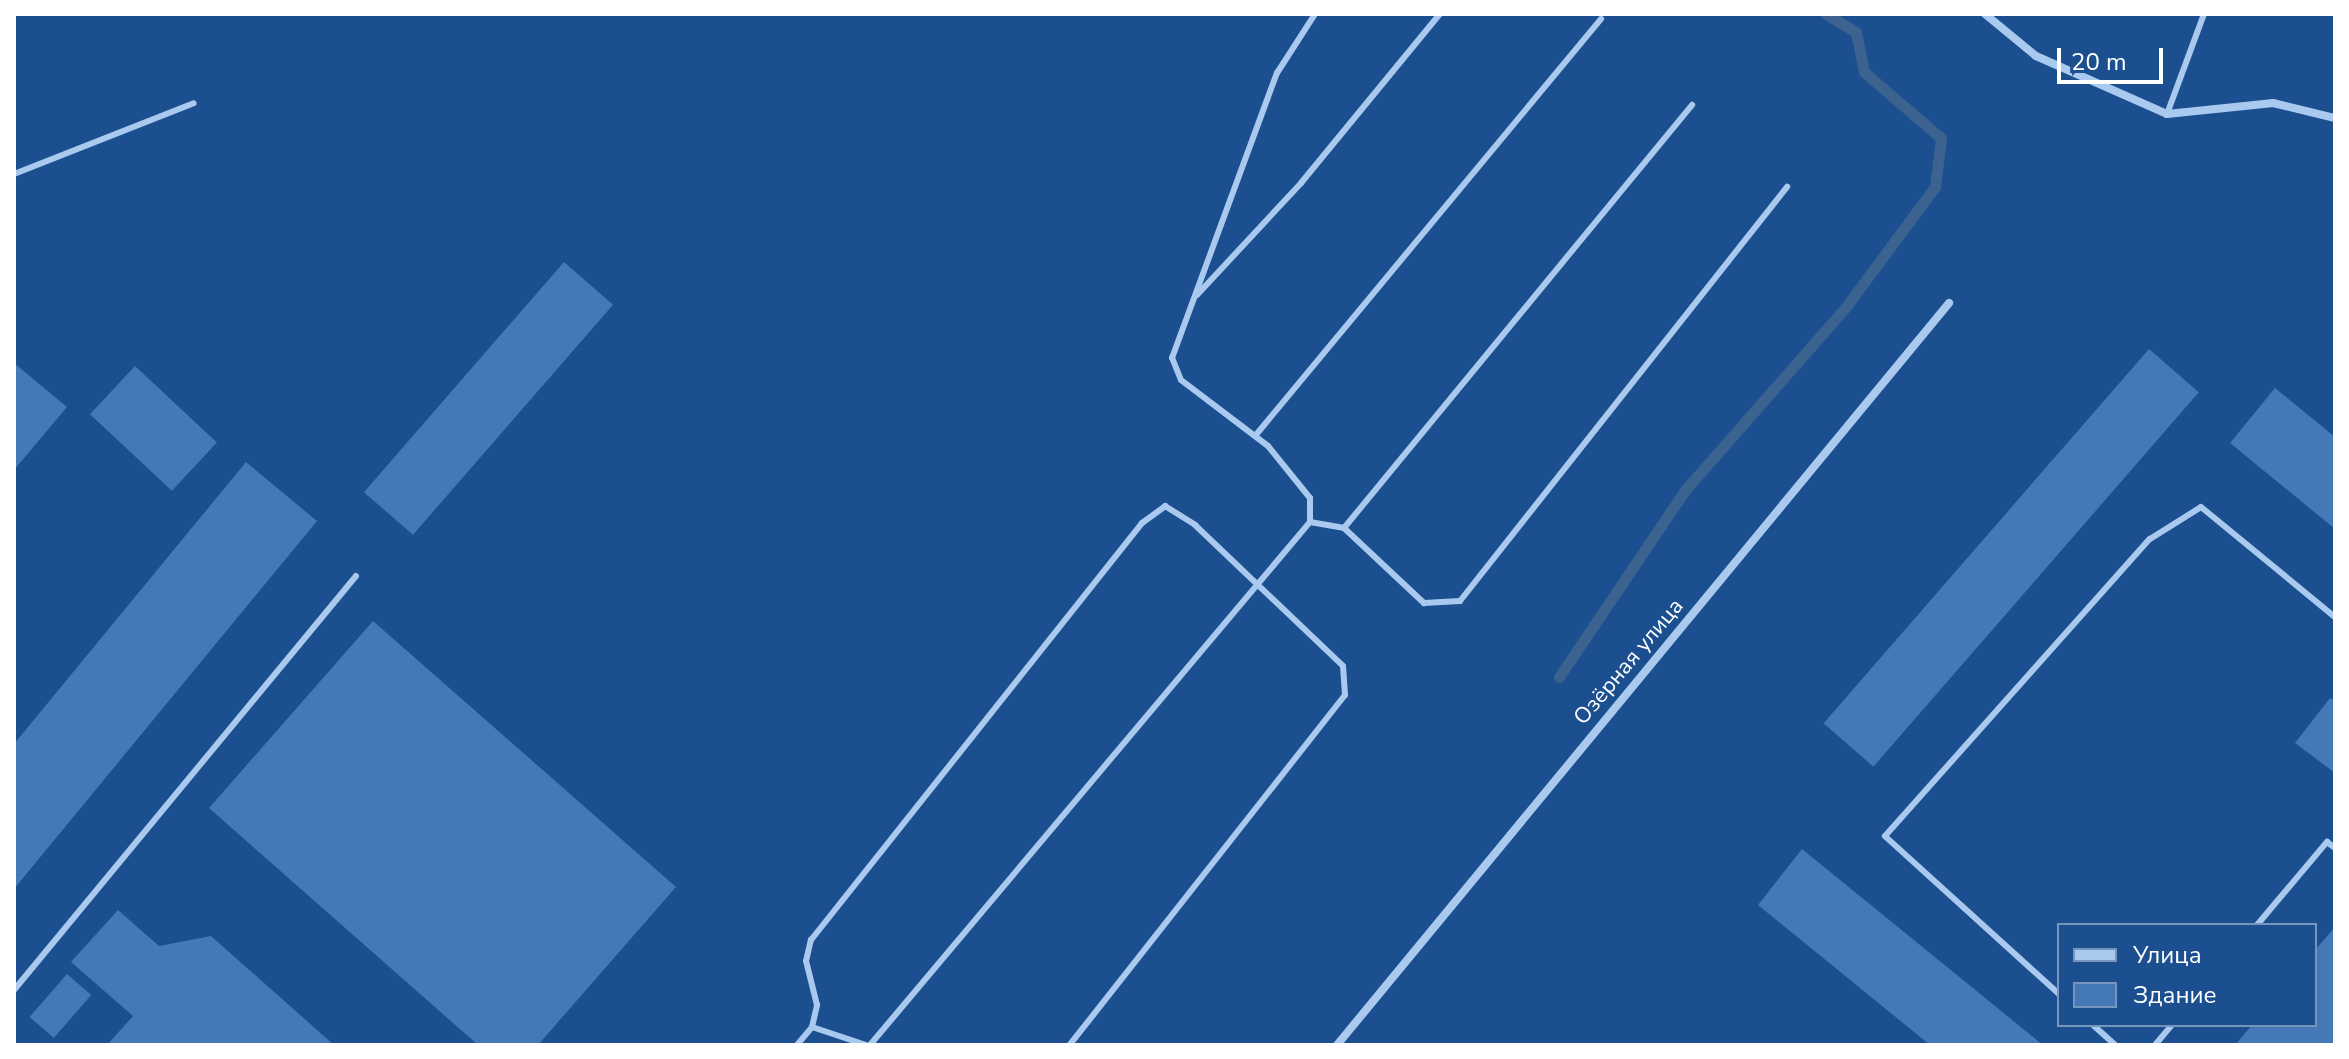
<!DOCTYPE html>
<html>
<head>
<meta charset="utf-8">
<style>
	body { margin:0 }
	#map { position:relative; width:2349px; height:1059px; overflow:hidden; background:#1b4f8f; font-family:"Nunito Sans",sans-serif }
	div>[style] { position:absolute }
	.stream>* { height:11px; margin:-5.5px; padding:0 5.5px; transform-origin:5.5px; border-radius:5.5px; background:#3c6290 }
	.building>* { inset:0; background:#4478b7; transform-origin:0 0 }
	.service>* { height:6px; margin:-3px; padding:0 3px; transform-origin:3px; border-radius:3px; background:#a9c9ee }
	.minor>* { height:8px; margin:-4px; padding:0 4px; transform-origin:4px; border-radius:4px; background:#a9c9ee }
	span { translate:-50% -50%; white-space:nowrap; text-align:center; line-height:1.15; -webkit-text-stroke:7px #1b4f8f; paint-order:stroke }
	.street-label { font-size:22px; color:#fff }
	.frame { position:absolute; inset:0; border:16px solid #fff; pointer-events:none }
	.legend { position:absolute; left:2057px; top:923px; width:260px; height:104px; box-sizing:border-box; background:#1b4f8f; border:2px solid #7695bc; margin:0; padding:10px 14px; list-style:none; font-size:24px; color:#fff }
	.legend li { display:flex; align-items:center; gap:16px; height:40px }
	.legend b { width:40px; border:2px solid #7695bc }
	.scale { position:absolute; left:2057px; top:48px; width:106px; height:36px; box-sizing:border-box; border:4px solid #fff; border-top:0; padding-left:10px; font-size:24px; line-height:28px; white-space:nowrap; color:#fff; -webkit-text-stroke:6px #1b4f8f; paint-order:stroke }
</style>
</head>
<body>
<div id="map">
	<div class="stream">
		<div style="left:1559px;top:677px;width:227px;rotate:-56deg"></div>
		<div style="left:1686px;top:489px;width:241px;rotate:-48.7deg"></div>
		<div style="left:1845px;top:308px;width:151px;rotate:-53.4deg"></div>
		<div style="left:1935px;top:187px;width:49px;rotate:-83deg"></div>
		<div style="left:1941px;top:138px;width:101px;rotate:-139.4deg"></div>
		<div style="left:1864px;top:72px;width:41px;rotate:-101.3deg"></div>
		<div style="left:1856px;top:32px;width:35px;rotate:-149deg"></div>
	</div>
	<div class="building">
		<div style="left:564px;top:262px;width:65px;height:305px;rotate:41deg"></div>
		<div style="left:2149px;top:349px;width:66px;height:496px;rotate:41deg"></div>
		<div style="clip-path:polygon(14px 363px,67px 407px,14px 470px)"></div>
		<div style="left:135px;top:366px;width:112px;height:66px;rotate:43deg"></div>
		<div style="clip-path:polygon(2275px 388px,2335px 437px,2335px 529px,2230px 443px)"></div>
		<div style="clip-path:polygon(246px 462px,317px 521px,14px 889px,14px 744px)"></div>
		<div style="clip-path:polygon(373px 621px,676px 887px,538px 1045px,478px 1045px,209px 808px)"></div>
		<div style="clip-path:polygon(2330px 698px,2335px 701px,2335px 773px,2295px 743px)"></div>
		<div style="clip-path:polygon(1802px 849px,2043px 1045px,1930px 1045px,1758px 905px)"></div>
		<div style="clip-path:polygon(118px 910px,159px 946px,211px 936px,334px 1045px,107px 1045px,133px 1016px,71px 962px)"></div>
		<div style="clip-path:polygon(2335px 927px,2334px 1045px,2235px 1045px,2252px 1025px,2315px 1025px,2315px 950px)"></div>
		<div style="left:67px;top:974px;width:32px;height:57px;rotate:41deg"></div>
	</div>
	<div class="service">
		<div style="left:2167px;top:114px;width:107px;rotate:-69.7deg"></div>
		<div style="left:14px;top:174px;width:193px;rotate:-21.5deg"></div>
		<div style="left:1197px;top:295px;width:153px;rotate:-47.1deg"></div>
		<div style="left:1301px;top:183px;width:219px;rotate:-50.6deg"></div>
		<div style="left:1255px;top:436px;width:542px;rotate:-50.32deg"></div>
		<div style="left:1310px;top:522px;width:35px;rotate:10deg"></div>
		<div style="left:1344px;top:528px;width:548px;rotate:-50.56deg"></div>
		<div style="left:1344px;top:528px;width:110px;rotate:43.2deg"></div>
		<div style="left:1424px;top:603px;width:36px;rotate:-3deg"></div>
		<div style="left:1460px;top:601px;width:528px;rotate:-51.7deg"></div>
		<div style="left:2257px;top:925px;width:109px;rotate:-49.9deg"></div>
		<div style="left:2327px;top:842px;width:10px;rotate:37deg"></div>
		<div style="left:14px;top:990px;width:537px;rotate:-50.44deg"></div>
		<div style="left:2059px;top:994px;width:235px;rotate:-137.8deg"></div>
		<div style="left:1885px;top:836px;width:398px;rotate:-48.3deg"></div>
		<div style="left:2150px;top:539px;width:60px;rotate:-32.1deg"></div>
		<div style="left:2201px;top:507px;width:173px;rotate:39.4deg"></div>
		<div style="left:2093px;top:1025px;width:30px;rotate:42deg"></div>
		<div style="left:812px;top:1027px;width:57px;rotate:18.4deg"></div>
		<div style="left:797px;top:1045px;width:23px;rotate:-50deg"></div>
		<div style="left:812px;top:1027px;width:23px;rotate:-77deg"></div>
		<div style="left:817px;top:1005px;width:45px;rotate:-104deg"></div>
		<div style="left:806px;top:961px;width:22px;rotate:-77deg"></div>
		<div style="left:811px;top:940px;width:532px;rotate:-51.56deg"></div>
		<div style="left:1142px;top:523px;width:29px;rotate:-36deg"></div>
		<div style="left:1165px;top:506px;width:36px;rotate:32deg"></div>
		<div style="left:1195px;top:525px;width:204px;rotate:43.6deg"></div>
		<div style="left:1343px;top:666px;width:29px;rotate:86deg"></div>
		<div style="left:1345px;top:695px;width:445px;rotate:128.2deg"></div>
		<div style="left:870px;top:1045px;width:683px;rotate:-49.93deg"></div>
		<div style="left:1310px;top:522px;width:24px;rotate:-90deg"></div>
		<div style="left:1310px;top:498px;width:67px;rotate:-128.9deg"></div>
		<div style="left:1268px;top:446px;width:109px;rotate:-142.8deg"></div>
		<div style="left:1181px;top:380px;width:24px;rotate:-112deg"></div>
		<div style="left:1172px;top:358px;width:304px;rotate:-69.8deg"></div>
		<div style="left:1277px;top:73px;width:70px;rotate:-57.2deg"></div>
		<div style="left:2155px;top:1045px;width:26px;rotate:-50deg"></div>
	</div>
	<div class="minor">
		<div style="left:1985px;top:14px;width:66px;rotate:39.5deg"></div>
		<div style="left:2036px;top:56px;width:143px;rotate:23.9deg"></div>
		<div style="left:2167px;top:114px;width:107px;rotate:-5.9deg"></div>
		<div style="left:2273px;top:103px;width:64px;rotate:13.6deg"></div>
		<div style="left:1337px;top:1045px;width:962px;rotate:-50.48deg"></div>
	</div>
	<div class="street-label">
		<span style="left:1629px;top:662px;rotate:-50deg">Озёрная улица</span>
	</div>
	<div class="frame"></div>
	<ul class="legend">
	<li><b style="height:10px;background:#a9c9ee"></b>Улица</li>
	<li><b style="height:22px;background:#4478b7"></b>Здание</li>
	</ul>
	<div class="scale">20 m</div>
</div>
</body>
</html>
